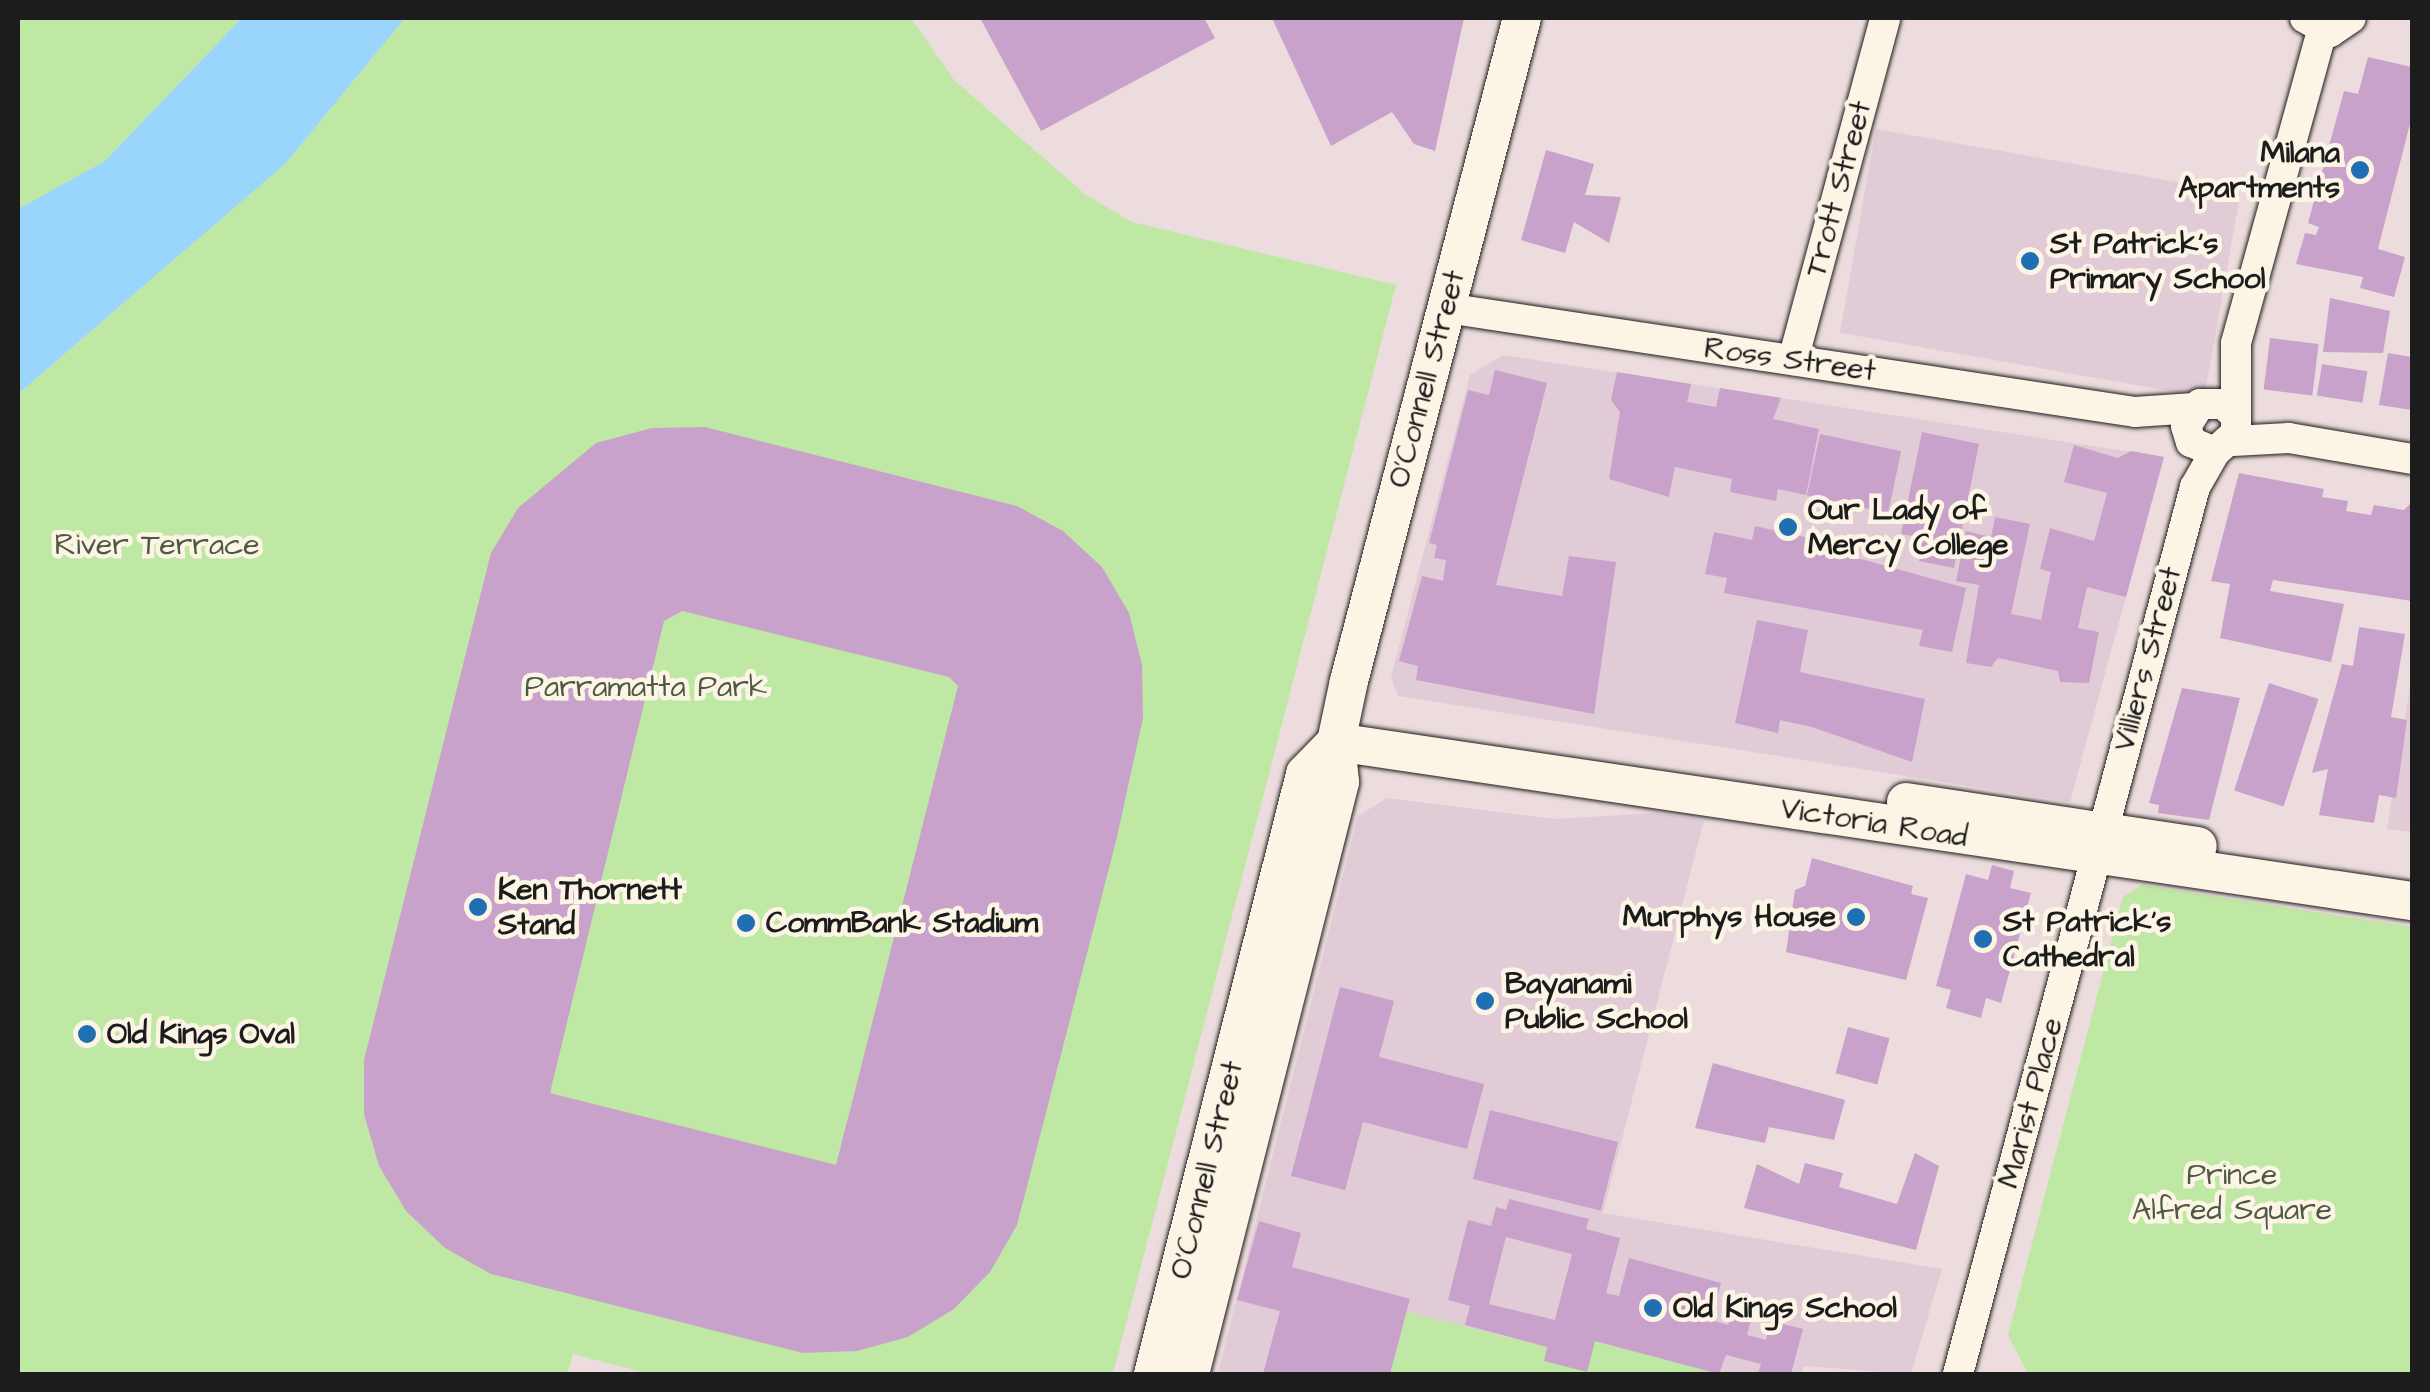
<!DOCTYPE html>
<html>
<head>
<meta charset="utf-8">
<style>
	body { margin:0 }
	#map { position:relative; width:2430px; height:1392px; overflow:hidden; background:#ecdcdd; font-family:"Architects Daughter",sans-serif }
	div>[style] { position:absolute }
	.built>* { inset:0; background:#e1cbd7; transform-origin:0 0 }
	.green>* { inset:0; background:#bee8a4 }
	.water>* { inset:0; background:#9ad6fb }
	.building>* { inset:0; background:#c8a2ca; transform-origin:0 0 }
	.roads { filter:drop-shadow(0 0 2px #1c1c1c) drop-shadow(0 0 2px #1c1c1c) }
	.minor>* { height:30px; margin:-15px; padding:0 15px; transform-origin:15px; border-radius:15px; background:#fcf5e5 }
	.major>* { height:38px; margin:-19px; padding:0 19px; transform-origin:19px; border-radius:19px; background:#fcf5e5 }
	.dots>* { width:28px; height:28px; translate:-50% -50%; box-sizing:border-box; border:5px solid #fcf5e5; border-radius:50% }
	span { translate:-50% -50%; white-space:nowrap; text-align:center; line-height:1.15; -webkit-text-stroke:9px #fcf5e5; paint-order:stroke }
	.poi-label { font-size:30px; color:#1c1c1c; font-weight:700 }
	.right { translate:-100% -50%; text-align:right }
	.left { translate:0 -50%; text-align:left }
	.street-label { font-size:30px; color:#1c1c1c }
	.park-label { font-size:30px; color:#4d5945 }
	.frame { position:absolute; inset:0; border:20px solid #1c1c1c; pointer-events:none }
</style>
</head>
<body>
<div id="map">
	<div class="built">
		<div style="left:1876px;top:129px;width:370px;height:207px;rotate:10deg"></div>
		<div style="clip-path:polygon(1503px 355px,2164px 457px,2070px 802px,1398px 696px,1391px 677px,1470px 375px)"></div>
		<div style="clip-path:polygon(2412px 674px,2412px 832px,2387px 829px)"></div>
		<div style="clip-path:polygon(1387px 798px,1554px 819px,1657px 813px,1704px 820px,1603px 1213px,1942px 1269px,1911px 1374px,1804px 1366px,1801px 1374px,1719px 1374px,1595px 1342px,1587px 1372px,1544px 1361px,1547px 1347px,1407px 1312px,1390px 1374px,1218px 1373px,1358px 816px)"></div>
	</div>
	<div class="green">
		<div style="clip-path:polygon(18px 18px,242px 18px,105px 161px,18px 209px)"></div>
		<div style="clip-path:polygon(405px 18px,911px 18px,954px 80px,1086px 195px,1132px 222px,1396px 285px,1113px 1374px,650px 1374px,573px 1354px,567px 1374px,18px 1374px,18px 394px,285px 164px)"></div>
		<div style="clip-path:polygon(2142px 885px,2412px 927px,2412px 1374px,2027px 1372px,2008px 1335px,2123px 897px)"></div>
		<div style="clip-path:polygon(1407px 1312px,1547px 1347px,1544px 1361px,1595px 1341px,1719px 1374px,1390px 1374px)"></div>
	</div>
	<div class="water">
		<div style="clip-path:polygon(242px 18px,405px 18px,285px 164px,18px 394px,18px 209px,105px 161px)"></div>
	</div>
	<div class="building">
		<div style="clip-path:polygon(980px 18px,1204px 18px,1215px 38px,1041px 131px)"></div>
		<div style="clip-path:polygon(1272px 18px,1464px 18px,1435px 151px,1414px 144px,1392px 112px,1331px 146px)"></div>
		<div style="clip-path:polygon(2368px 57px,2412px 67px,2412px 116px,2378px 249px,2405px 257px,2394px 297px,2360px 288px,2363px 277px,2296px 264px,2305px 233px,2316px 235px,2319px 227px,2308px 223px,2344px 91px,2358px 94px)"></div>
		<div style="clip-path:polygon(1546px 150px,1594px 164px,1585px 195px,1621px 197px,1609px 243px,1574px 222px,1565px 253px,1521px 240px)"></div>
		<div style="clip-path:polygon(2330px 298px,2390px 311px,2383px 353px,2323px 352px)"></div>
		<div style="left:2270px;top:338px;width:49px;height:52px;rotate:7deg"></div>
		<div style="clip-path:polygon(2388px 353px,2412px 357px,2412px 410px,2379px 405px)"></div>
		<div style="left:2322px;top:364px;width:46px;height:32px;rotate:9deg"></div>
		<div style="clip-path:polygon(1495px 370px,1547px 383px,1496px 585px,1562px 596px,1569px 556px,1616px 562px,1594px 714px,1416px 680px,1418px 666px,1399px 661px,1422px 576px,1443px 581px,1446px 560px,1434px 558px,1437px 545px,1429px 543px,1468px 390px,1489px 395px)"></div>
		<div style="clip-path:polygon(1617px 372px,1691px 384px,1687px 402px,1716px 407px,1720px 388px,1781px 398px,1773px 419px,1819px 429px,1806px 495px,1778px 489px,1776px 501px,1730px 492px,1732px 479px,1675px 467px,1669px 497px,1609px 479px,1620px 412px,1611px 400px)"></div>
		<div style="clip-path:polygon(evenodd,705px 427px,1017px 506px,1063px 531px,1102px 567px,1129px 613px,1142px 665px,1143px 718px,1117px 837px,1017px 1225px,990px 1272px,954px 1309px,908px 1337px,857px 1351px,803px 1353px,491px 1274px,445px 1248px,406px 1211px,379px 1166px,364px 1114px,364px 1060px,491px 553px,518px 508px,596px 443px,652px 428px,705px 427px,682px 611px,949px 677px,958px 686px,836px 1165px,550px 1093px,664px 621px,682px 611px)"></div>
		<div style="clip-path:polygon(1922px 432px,1979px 444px,1954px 568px,1919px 561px,1923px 538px,1901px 534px)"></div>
		<div style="left:1820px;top:434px;width:83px;height:63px;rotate:12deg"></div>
		<div style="clip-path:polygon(2074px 445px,2118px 458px,2131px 451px,2164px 457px,2126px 597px,2087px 587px,2078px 628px,2099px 632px,2089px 683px,2060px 682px,2058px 671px,1998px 658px,1991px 667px,1966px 663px,1979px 585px,1956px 581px,1966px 531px,1991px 537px,1995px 517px,2030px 524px,2011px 614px,2041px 620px,2051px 572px,2040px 569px,2050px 528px,2094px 541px,2107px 493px,2064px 482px)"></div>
		<div style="clip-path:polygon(2239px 473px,2324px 489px,2322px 497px,2348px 501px,2346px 511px,2371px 515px,2374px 505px,2404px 510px,2412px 502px,2412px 601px,2273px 580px,2270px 591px,2344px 604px,2331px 662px,2220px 638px,2230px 584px,2211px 581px)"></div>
		<div style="clip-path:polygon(1755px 526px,1841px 545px,1839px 553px,1966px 588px,1952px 652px,1919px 646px,1923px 630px,1724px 593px,1727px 578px,1705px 574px,1714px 532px,1752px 540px)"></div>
		<div style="clip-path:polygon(1757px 620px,1808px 630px,1800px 672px,1925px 699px,1912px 762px,1812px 727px,1780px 720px,1778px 733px,1735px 723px)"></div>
		<div style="clip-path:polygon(2359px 627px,2405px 634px,2391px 717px,2407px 720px,2396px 798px,2379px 795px,2374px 823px,2319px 815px,2328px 769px,2312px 773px,2342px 664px,2353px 666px)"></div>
		<div style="left:2269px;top:683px;width:52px;height:113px;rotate:18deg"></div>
		<div style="clip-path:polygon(2182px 688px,2240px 698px,2209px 820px,2158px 813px,2159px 805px,2149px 803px)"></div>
		<div style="clip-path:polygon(1812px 858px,1913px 886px,1911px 894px,1928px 898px,1906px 980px,1786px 952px,1795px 890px,1805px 886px)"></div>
		<div style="clip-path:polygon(1992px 865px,2014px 871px,2010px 888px,2031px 893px,2001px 1003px,1986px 998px,1981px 1018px,1946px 1008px,1951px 990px,1936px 986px,1966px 874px,1988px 880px)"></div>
		<div style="clip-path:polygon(1340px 987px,1394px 1001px,1379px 1057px,1484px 1084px,1467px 1149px,1363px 1122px,1345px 1190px,1291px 1176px)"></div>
		<div style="left:1848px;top:1027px;width:43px;height:48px;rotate:15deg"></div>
		<div style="clip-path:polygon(1713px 1063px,1845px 1100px,1834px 1140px,1769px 1127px,1765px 1143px,1695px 1128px)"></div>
		<div style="left:1490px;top:1110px;width:132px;height:71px;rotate:14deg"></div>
		<div style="clip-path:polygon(1915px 1153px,1939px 1166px,1916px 1250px,1744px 1208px,1757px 1164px,1799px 1184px,1805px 1163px,1843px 1173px,1839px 1187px,1897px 1204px)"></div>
		<div style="clip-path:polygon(evenodd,1509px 1199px,1589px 1219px,1586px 1229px,1620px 1238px,1606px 1293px,1619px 1296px,1629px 1258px,1721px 1283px,1711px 1320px,1728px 1325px,1734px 1303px,1754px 1308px,1747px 1335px,1766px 1340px,1771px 1321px,1803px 1329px,1791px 1374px,1758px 1374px,1761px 1364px,1726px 1355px,1719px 1374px,1595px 1341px,1587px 1372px,1544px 1361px,1547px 1347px,1465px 1325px,1470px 1306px,1448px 1300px,1468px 1220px,1491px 1226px,1496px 1207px,1506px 1210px,1509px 1199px,1506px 1237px,1572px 1254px,1555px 1320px,1489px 1304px,1506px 1237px)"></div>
		<div style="clip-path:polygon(1259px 1221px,1301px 1233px,1292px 1267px,1410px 1299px,1390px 1374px,1263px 1374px,1280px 1311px,1237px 1300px)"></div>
	</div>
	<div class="roads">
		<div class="minor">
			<div style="left:2305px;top:18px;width:29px;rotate:29deg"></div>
			<div style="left:2330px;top:32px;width:25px;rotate:-34deg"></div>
			<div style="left:1446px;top:308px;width:697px;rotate:8.58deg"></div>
			<div style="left:2135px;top:412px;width:59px;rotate:-3.9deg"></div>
			<div style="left:1793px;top:360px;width:354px;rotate:-74.9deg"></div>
			<div style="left:2234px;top:414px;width:15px;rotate:-138deg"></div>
			<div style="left:2223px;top:404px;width:23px;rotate:180deg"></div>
			<div style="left:2200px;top:404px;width:26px;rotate:122deg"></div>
			<div style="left:2186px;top:426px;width:17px;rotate:73deg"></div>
			<div style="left:2191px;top:442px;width:26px;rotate:23deg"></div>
			<div style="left:2215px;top:452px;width:28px;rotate:-42deg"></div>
			<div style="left:2236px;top:433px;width:90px;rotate:-90deg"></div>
			<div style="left:2236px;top:343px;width:324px;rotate:-74.6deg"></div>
			<div style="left:2233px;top:441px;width:56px;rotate:-3.1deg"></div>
			<div style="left:2289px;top:438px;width:125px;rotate:9.7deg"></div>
			<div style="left:1958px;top:1374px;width:918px;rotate:-75.04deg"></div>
			<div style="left:2195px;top:487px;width:40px;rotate:-60.3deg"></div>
		</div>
		<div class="major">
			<div style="left:1336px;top:742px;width:1088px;rotate:8.41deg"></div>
			<div style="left:1906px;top:802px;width:295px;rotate:8.6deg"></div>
			<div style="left:1153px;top:1374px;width:619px;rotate:-75.78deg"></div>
			<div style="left:1305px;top:774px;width:45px;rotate:-45.9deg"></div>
			<div style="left:1190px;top:1374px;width:611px;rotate:-75.78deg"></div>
			<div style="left:1340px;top:782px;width:40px;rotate:-95.7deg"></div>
			<div style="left:1336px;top:742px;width:62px;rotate:-78deg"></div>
			<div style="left:1349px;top:681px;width:685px;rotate:-75.38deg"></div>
		</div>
	</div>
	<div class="dots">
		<div style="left:2360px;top:170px;background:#1f6fb2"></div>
		<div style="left:2030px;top:261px;background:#1f6fb2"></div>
		<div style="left:1788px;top:527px;background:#1f6fb2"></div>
		<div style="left:478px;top:907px;background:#1f6fb2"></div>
		<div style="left:1856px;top:917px;background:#1f6fb2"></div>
		<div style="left:746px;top:923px;background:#1f6fb2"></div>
		<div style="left:1983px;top:939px;background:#1f6fb2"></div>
		<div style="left:1485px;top:1001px;background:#1f6fb2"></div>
		<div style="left:87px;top:1034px;background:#1f6fb2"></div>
		<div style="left:1653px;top:1308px;background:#1f6fb2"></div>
	</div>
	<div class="poi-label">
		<span class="right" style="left:2340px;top:170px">Milana<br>Apartments</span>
		<span class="left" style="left:2050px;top:261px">St Patrick's<br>Primary School</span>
		<span class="left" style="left:1808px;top:527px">Our Lady of<br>Mercy College</span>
		<span class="left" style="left:498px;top:907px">Ken Thornett<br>Stand</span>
		<span class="right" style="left:1836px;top:917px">Murphys House</span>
		<span class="left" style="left:2003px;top:939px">St Patrick's<br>Cathedral</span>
		<span class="left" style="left:766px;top:923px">CommBank Stadium</span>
		<span class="left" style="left:1505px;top:1001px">Bayanami<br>Public School</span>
		<span class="left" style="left:107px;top:1034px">Old Kings Oval</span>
		<span class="left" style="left:1673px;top:1308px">Old Kings School</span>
	</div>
	<div class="street-label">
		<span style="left:1839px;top:189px;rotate:-75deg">Trott Street</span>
		<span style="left:1790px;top:360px;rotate:8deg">Ross Street</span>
		<span style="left:1427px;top:379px;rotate:-75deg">O'Connell Street</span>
		<span style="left:2148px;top:659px;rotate:-75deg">Villiers Street</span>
		<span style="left:1874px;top:823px;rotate:9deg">Victoria Road</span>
		<span style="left:2031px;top:1103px;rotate:-75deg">Marist Place</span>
		<span style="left:1207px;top:1170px;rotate:-76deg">O'Connell Street</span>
	</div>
	<div class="park-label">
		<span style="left:157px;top:545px">River Terrace</span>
		<span style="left:646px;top:687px">Parramatta Park</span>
		<span style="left:2232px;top:1192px">Prince<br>Alfred Square</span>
	</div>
	<div class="frame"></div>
</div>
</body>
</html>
